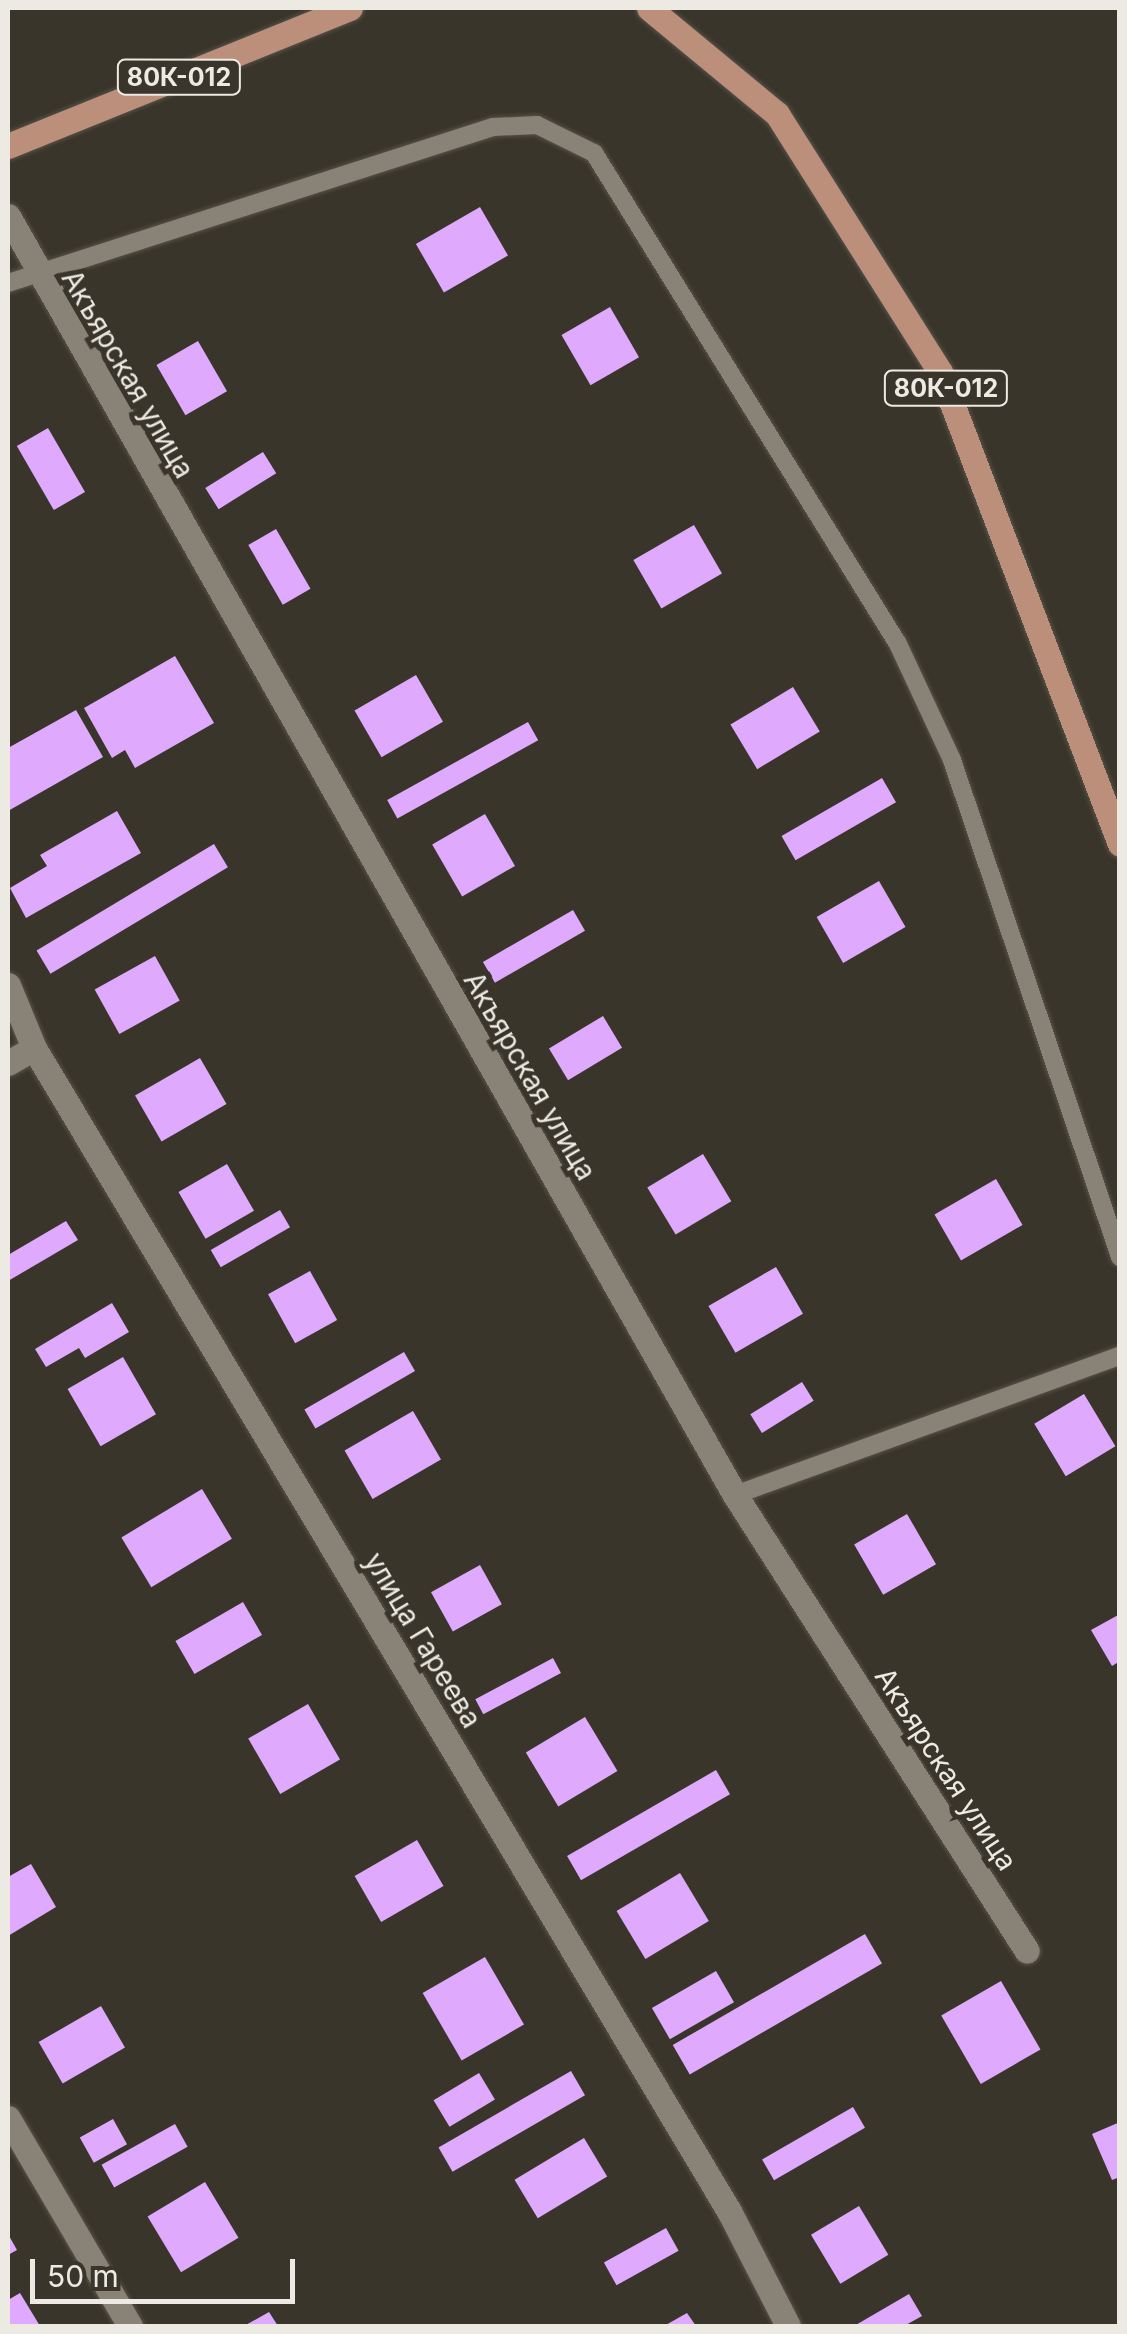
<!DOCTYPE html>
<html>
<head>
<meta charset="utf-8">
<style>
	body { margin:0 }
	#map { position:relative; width:1127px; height:2334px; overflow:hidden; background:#3a352b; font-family:Inter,sans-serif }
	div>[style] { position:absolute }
	.building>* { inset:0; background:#dfaafe; transform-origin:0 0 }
	.roads { filter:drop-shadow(0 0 2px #565249) drop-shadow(0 0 2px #565249) }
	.service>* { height:18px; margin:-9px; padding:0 9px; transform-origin:9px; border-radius:9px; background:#888277 }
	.minor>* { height:25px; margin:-12.5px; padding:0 12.5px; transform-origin:12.5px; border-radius:12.5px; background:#888277 }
	.tertiary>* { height:25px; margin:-12.5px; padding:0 12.5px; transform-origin:12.5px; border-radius:12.5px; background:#888277 }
	.primary>* { height:25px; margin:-12.5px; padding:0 12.5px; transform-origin:12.5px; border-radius:12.5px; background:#bc8f7b }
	span { translate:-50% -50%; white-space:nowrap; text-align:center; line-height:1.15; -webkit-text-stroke:10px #3a352b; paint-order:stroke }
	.shield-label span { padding:2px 8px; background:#3a352b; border:2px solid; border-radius:8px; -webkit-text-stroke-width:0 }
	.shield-label { font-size:25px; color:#edeae4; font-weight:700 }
	.street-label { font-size:28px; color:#edeae4 }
	.frame { position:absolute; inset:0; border:10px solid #edeae4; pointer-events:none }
	.scale { position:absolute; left:30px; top:2259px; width:265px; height:45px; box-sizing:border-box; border:5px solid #edeae4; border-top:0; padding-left:12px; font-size:30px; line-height:35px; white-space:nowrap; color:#edeae4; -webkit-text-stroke:8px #3a352b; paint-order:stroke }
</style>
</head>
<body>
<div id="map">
	<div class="building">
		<div style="left:480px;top:207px;width:56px;height:74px;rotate:60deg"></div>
		<div style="left:610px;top:307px;width:58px;height:56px;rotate:60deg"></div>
		<div style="left:198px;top:341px;width:58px;height:48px;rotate:60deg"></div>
		<div style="left:48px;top:428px;width:74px;height:36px;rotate:60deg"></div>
		<div style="left:263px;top:452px;width:25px;height:68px;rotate:58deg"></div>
		<div style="left:694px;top:525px;width:56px;height:70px;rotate:60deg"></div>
		<div style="left:276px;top:529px;width:69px;height:32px;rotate:60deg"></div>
		<div style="clip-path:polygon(175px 656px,214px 723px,135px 768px,125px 750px,112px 758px,84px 708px)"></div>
		<div style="left:416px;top:675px;width:54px;height:71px;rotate:60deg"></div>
		<div style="left:793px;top:687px;width:52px;height:73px;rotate:59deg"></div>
		<div style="clip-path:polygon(76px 710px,103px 757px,8px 811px,8px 748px)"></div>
		<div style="left:528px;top:722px;width:21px;height:161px;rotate:61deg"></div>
		<div style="left:882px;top:778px;width:28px;height:116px;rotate:60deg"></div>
		<div style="clip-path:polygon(117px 811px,141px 853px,26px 918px,10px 888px,47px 866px,40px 855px)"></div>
		<div style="left:485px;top:814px;width:60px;height:61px;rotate:60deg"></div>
		<div style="left:214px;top:844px;width:27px;height:207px;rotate:59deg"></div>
		<div style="left:879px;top:881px;width:53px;height:72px;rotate:60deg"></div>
		<div style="left:573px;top:910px;width:24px;height:104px;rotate:60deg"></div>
		<div style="left:155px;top:956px;width:51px;height:69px;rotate:61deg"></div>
		<div style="left:603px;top:1016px;width:37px;height:63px;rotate:59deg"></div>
		<div style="left:200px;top:1058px;width:53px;height:75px;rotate:60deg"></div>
		<div style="left:703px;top:1154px;width:55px;height:65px;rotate:59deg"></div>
		<div style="left:227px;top:1164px;width:54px;height:56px;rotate:60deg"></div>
		<div style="left:996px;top:1179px;width:53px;height:71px;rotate:60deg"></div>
		<div style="left:280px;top:1210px;width:20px;height:80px;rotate:60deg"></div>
		<div style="clip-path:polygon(66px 1221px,78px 1240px,8px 1281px,8px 1255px)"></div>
		<div style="left:776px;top:1267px;width:54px;height:78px;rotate:60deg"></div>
		<div style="left:310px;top:1271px;width:56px;height:48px;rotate:61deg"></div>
		<div style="clip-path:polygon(112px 1303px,129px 1332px,85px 1358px,79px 1348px,46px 1367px,35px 1349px)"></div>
		<div style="left:404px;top:1352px;width:22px;height:115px;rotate:60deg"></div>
		<div style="left:123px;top:1357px;width:66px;height:64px;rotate:60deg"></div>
		<div style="left:802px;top:1382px;width:22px;height:61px;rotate:58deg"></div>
		<div style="left:1084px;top:1394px;width:61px;height:58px;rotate:59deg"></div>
		<div style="left:413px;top:1411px;width:56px;height:79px;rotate:60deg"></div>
		<div style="left:202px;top:1489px;width:58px;height:94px;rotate:59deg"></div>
		<div style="left:907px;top:1514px;width:58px;height:61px;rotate:60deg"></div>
		<div style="left:480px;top:1565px;width:45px;height:56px;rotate:61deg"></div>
		<div style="left:243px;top:1602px;width:38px;height:78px;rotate:60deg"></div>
		<div style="clip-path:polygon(1120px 1614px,1120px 1661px,1112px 1666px,1091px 1630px)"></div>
		<div style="left:553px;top:1658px;width:17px;height:88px;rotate:62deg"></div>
		<div style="left:308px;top:1704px;width:64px;height:69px;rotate:60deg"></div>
		<div style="left:585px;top:1717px;width:63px;height:69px;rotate:59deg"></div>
		<div style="left:716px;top:1770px;width:28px;height:172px;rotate:60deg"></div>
		<div style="left:417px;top:1840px;width:53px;height:72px;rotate:60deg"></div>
		<div style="clip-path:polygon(31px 1864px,56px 1907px,8px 1936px,8px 1877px)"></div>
		<div style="left:680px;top:1873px;width:56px;height:74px;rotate:59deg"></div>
		<div style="left:865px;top:1934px;width:34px;height:222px;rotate:60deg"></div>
		<div style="left:485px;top:1957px;width:78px;height:72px;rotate:60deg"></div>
		<div style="left:716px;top:1971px;width:36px;height:74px;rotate:60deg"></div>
		<div style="left:1001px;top:1981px;width:79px;height:69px;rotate:60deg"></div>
		<div style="left:101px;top:2006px;width:48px;height:72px;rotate:60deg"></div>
		<div style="left:571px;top:2071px;width:28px;height:153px;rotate:60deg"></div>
		<div style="left:479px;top:2073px;width:31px;height:53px;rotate:59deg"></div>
		<div style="left:853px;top:2107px;width:24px;height:105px;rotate:60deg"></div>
		<div style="left:113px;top:2119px;width:29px;height:38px;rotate:61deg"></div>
		<div style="clip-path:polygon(1120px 2122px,1120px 2177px,1112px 2180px,1092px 2134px)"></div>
		<div style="left:175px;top:2124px;width:26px;height:84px;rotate:61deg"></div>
		<div style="left:584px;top:2138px;width:45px;height:81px;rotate:59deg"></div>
		<div style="left:205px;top:2182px;width:65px;height:67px;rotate:59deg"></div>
		<div style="left:859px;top:2206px;width:57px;height:56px;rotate:59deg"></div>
		<div style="left:666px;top:2228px;width:26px;height:71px;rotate:61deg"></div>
		<div style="clip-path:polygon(8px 2234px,17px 2250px,8px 2255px)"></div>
		<div style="clip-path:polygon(20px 2293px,40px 2326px,8px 2326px,8px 2300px)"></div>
		<div style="clip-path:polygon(909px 2294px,922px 2316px,904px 2326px,854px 2326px)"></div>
		<div style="clip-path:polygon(269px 2312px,278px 2326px,244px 2326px)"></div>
		<div style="clip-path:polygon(687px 2313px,696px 2326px,664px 2326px)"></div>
	</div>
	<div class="roads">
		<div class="service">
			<div style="left:8px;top:283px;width:509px;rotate:-17.83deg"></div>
			<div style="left:493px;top:127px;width:44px;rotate:-2.6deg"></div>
			<div style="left:537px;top:125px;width:64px;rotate:26.2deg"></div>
			<div style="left:594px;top:153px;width:577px;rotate:58.24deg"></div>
			<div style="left:898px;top:644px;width:128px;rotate:65deg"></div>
			<div style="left:952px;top:760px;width:525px;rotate:71.32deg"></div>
			<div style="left:735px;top:1495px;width:409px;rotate:-19.9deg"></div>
		</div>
		<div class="minor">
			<div style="left:8px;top:216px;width:1471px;rotate:60.39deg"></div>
			<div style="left:735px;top:1495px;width:541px;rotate:57.37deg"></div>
			<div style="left:34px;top:1048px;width:1355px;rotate:59.14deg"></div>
			<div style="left:729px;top:2211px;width:129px;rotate:62.8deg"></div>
			<div style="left:8px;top:2118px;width:241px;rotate:59.6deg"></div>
		</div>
		<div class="tertiary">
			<div style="left:8px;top:985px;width:68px;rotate:67.6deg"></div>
			<div style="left:34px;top:1048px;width:30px;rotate:150deg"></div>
		</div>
		<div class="primary">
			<div style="left:649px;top:8px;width:166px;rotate:39.6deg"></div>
			<div style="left:777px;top:114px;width:305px;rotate:57.7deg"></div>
			<div style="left:940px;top:372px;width:505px;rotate:69.13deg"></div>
			<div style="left:8px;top:146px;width:369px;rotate:-22deg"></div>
		</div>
	</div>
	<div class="shield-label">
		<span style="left:179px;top:77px">80К-012</span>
		<span style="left:946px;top:388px">80К-012</span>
	</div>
	<div class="street-label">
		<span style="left:128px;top:374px;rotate:60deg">Акъярская улица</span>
		<span style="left:530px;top:1076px;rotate:60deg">Акъярская улица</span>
		<span style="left:423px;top:1640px;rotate:59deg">улица Гареева</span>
		<span style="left:946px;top:1769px;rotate:57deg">Акъярская улица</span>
	</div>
	<div class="frame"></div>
	<div class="scale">50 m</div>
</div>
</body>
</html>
